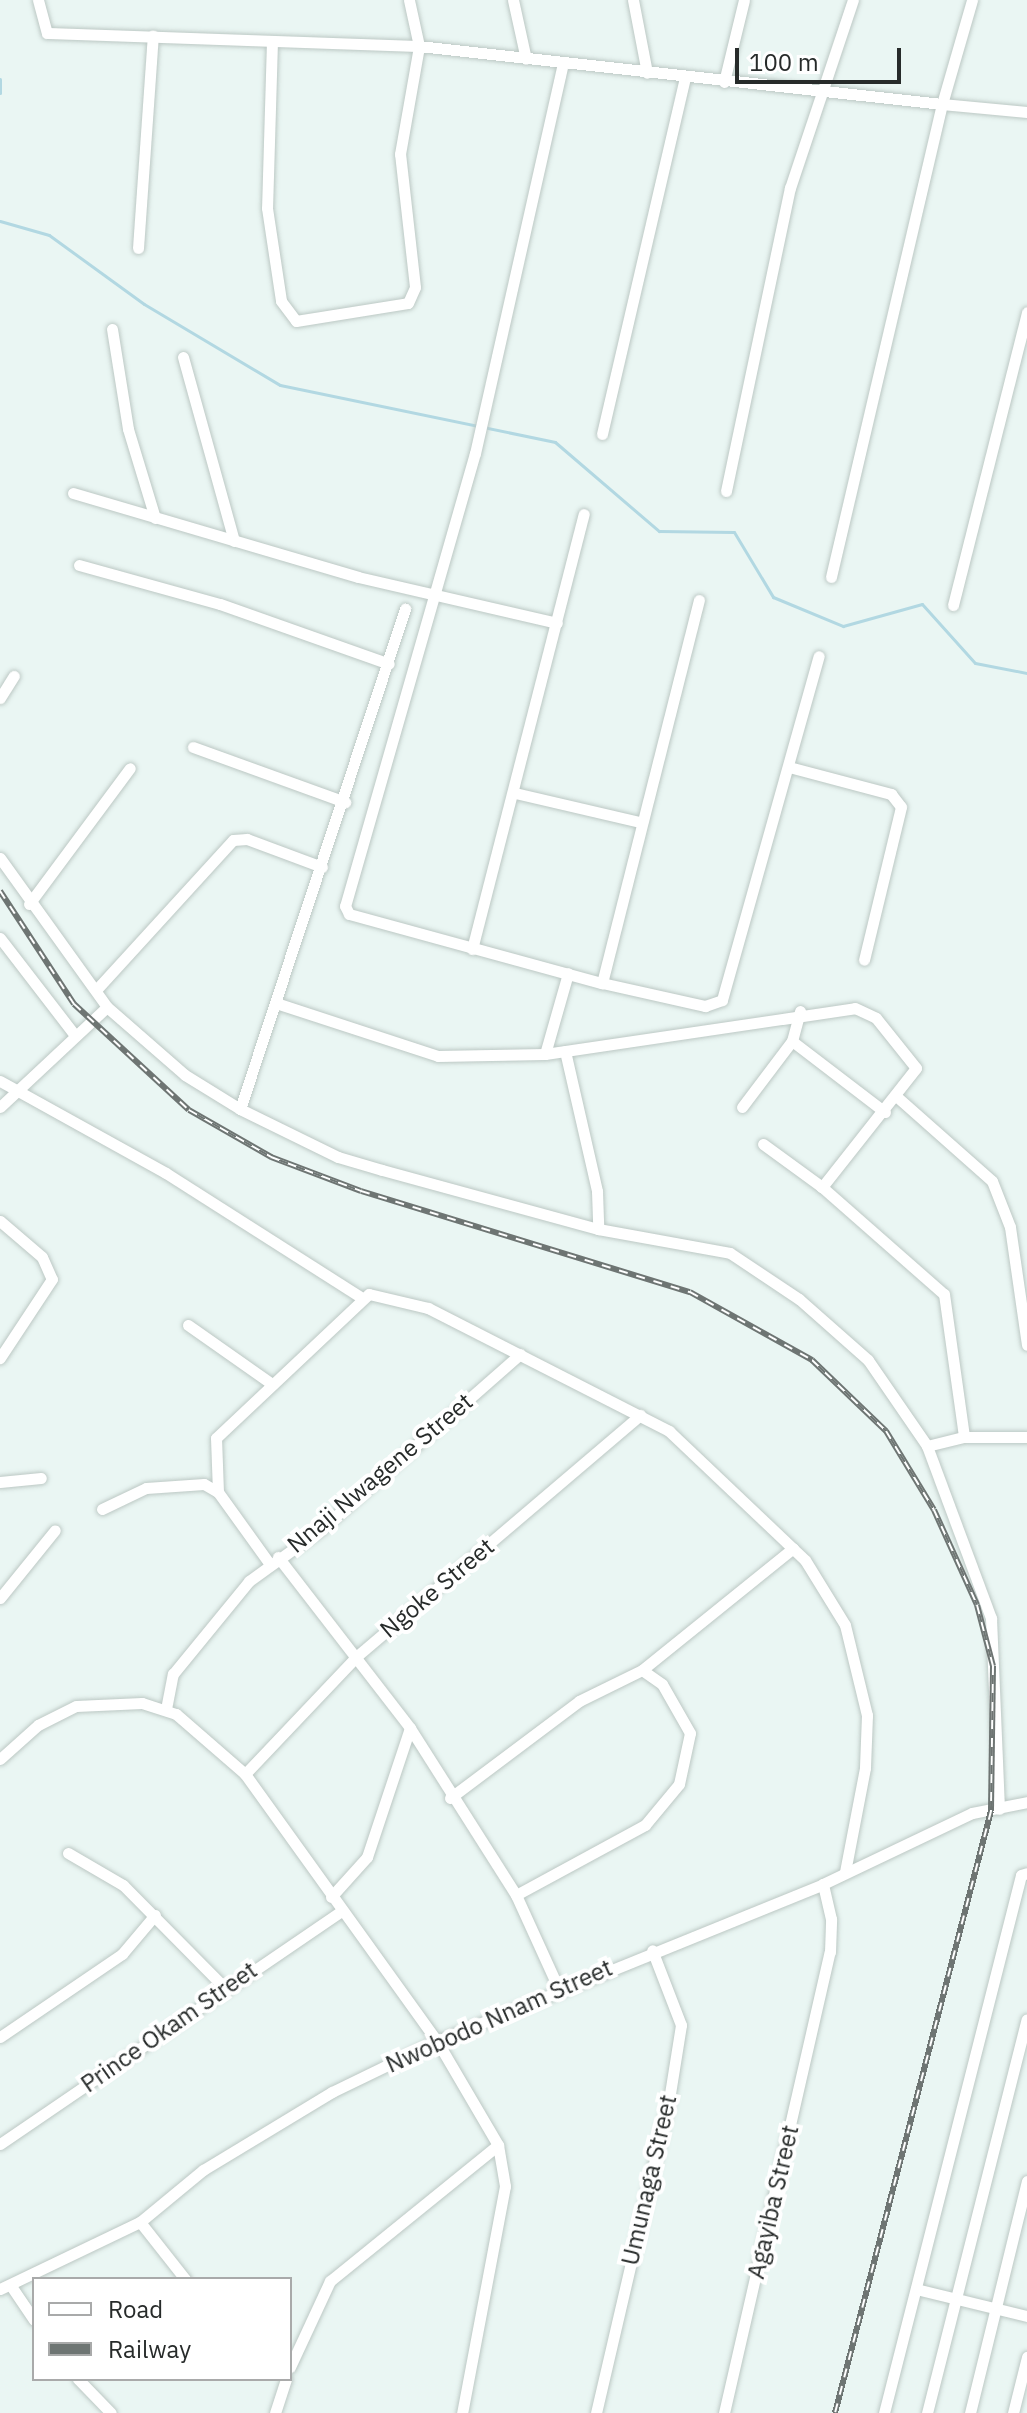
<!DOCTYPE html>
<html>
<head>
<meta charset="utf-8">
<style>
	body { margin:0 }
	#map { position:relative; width:1027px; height:2413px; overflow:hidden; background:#eaf6f3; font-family:"IBM Plex Sans",sans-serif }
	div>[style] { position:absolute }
	.stream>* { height:3px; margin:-1.5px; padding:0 1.5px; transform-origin:1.5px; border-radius:1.5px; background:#b2d8e2 }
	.roads { filter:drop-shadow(0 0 2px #bcc8c4) drop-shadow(0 0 2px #bcc8c4) }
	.minor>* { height:11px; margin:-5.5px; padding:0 5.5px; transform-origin:5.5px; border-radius:5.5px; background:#fff }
	.rail>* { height:6px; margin-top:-3px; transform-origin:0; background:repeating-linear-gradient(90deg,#fff 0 9px,#6e7573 0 18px); box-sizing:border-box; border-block:2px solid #6e7573 }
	span { translate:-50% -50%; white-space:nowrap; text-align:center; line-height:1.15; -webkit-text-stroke:8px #fff; paint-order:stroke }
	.street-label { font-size:24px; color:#272b2a }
	.legend { position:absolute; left:32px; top:2277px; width:260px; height:104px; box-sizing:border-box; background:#fff; border:2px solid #a9aaaa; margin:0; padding:10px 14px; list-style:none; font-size:24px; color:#272b2a }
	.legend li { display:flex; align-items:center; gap:16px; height:40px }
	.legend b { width:40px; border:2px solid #a9aaaa }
	.scale { position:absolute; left:735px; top:48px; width:166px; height:36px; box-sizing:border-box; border:4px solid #272b2a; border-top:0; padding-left:10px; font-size:24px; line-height:28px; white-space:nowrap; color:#272b2a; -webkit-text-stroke:6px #fff; paint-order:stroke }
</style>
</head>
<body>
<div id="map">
	<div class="stream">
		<div style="left:0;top:79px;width:14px;rotate:90deg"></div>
		<div style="left:0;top:221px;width:51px;rotate:15.9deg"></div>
		<div style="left:49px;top:235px;width:117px;rotate:36deg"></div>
		<div style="left:144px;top:304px;width:158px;rotate:30.8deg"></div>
		<div style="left:280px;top:385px;width:281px;rotate:11.7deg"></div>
		<div style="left:555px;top:442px;width:137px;rotate:40.6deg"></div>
		<div style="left:659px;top:531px;width:75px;rotate:0.8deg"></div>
		<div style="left:734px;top:532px;width:76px;rotate:59deg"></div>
		<div style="left:773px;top:597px;width:76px;rotate:22.5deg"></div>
		<div style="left:843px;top:626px;width:82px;rotate:-15.6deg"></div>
		<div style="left:922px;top:604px;width:79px;rotate:48.1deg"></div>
		<div style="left:975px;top:663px;width:53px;rotate:10.9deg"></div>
	</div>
	<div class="roads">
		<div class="minor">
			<div style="left:38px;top:0;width:34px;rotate:75deg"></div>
			<div style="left:47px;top:33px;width:372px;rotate:2deg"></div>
			<div style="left:419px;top:46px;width:526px;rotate:6.33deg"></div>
			<div style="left:942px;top:104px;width:108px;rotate:-73.9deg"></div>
			<div style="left:513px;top:0;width:60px;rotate:77.6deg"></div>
			<div style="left:633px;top:0;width:74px;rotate:79.1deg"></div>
			<div style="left:272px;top:41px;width:167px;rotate:91.7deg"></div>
			<div style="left:267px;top:208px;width:94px;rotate:81.4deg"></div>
			<div style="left:281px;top:301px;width:25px;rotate:53deg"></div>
			<div style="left:296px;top:321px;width:113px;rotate:-9.1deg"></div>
			<div style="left:408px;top:303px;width:17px;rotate:-66deg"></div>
			<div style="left:415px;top:287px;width:134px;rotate:-96.4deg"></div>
			<div style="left:400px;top:154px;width:110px;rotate:-80deg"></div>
			<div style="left:419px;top:46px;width:47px;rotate:-102.3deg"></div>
			<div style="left:563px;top:63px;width:400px;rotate:102.7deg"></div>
			<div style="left:475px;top:453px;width:471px;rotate:106deg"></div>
			<div style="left:345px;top:906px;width:9px;rotate:63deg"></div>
			<div style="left:349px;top:914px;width:262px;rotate:15.3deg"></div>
			<div style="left:602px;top:983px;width:106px;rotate:12.6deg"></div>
			<div style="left:705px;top:1006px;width:18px;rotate:-19deg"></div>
			<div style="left:722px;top:1000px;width:357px;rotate:-74.3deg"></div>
			<div style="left:724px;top:82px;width:84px;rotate:-76.3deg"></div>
			<div style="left:138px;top:248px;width:213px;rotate:-86deg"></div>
			<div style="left:112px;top:329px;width:101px;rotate:80.9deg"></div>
			<div style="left:128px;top:429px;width:93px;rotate:73.1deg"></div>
			<div style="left:183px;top:357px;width:191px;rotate:74.5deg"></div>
			<div style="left:602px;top:434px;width:367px;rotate:-76.9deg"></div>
			<div style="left:726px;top:491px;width:310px;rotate:-78.1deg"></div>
			<div style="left:790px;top:188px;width:198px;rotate:-71.5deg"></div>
			<div style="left:73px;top:493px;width:297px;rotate:16.4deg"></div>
			<div style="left:358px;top:577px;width:204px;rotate:13deg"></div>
			<div style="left:79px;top:565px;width:146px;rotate:15.5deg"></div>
			<div style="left:220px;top:604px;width:179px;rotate:19.5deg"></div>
			<div style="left:831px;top:577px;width:486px;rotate:-76.8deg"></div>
			<div style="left:942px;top:104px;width:85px;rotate:5.4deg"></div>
			<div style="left:953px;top:605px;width:302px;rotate:-75.8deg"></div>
			<div style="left:0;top:698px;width:26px;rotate:-58deg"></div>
			<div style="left:193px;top:747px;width:162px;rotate:19.9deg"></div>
			<div style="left:789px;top:767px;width:106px;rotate:14.8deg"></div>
			<div style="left:891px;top:794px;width:16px;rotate:52deg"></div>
			<div style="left:901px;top:807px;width:157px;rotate:103.6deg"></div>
			<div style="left:515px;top:793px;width:128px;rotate:13.1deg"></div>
			<div style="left:0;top:858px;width:183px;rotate:54.3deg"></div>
			<div style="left:107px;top:1007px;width:103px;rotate:41.1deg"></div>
			<div style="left:185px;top:1075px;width:65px;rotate:31.7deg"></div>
			<div style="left:240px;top:1109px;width:109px;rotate:26.1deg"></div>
			<div style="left:338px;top:1157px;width:46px;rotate:16.5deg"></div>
			<div style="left:382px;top:1170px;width:224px;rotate:15.3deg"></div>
			<div style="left:598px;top:1229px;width:134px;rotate:10.3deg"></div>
			<div style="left:730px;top:1253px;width:83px;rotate:33.7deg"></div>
			<div style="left:799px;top:1299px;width:92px;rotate:41.5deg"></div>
			<div style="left:868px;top:1360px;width:104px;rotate:55.5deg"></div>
			<div style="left:927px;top:1446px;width:184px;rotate:69.6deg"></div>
			<div style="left:991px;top:1618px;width:191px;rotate:87.6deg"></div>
			<div style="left:29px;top:904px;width:169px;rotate:-53.4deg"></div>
			<div style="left:0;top:938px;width:121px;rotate:52.4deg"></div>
			<div style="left:472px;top:949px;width:449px;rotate:-75.6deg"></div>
			<div style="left:602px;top:983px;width:395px;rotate:-75.8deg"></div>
			<div style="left:96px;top:990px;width:203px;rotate:-47.6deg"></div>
			<div style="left:233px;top:840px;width:14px;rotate:-4deg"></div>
			<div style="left:247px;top:839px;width:80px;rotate:20.5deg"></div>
			<div style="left:279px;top:1004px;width:167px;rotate:18.1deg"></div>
			<div style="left:438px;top:1056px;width:107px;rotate:-1.1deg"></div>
			<div style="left:545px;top:1054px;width:313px;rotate:-8.4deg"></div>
			<div style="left:855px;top:1008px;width:23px;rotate:25deg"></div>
			<div style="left:876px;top:1018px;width:64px;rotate:51.3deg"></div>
			<div style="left:916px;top:1068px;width:152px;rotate:128.3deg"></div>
			<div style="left:822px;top:1187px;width:73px;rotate:-143.9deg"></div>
			<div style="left:792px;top:1041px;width:31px;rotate:-75deg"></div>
			<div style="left:565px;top:1051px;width:144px;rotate:77.1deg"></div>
			<div style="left:597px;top:1191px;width:38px;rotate:88deg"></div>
			<div style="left:545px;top:1054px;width:84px;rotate:-74.1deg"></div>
			<div style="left:0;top:1081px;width:190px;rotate:29deg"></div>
			<div style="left:166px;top:1173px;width:231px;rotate:32.5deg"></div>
			<div style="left:896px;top:1096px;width:128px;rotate:41.5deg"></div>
			<div style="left:992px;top:1181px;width:49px;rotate:68.6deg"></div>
			<div style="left:1010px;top:1227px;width:119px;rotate:81.8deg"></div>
			<div style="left:0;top:1107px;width:146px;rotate:-43.1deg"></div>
			<div style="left:742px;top:1107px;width:83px;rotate:-52.9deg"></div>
			<div style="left:792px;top:1041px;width:117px;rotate:37.4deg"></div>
			<div style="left:240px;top:1109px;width:527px;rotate:-71.74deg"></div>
			<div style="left:822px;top:1187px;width:162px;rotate:41.3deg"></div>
			<div style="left:944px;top:1294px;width:144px;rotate:82deg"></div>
			<div style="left:0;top:1221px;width:55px;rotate:40.6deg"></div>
			<div style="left:42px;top:1257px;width:24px;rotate:66deg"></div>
			<div style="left:52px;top:1279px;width:95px;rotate:123.4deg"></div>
			<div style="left:188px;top:1325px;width:103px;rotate:35.1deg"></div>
			<div style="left:927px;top:1446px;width:38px;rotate:-14deg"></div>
			<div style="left:964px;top:1437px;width:63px"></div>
			<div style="left:0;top:1482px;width:41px;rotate:-5.6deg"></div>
			<div style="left:218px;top:1492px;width:54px;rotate:-92.1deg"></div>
			<div style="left:216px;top:1438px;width:210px;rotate:-43.3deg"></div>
			<div style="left:369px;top:1294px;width:61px;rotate:13.3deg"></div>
			<div style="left:428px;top:1308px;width:271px;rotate:27deg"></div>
			<div style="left:669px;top:1431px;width:187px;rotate:43.5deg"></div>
			<div style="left:805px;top:1560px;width:76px;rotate:58.4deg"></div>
			<div style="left:845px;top:1625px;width:93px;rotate:76.3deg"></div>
			<div style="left:867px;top:1715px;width:53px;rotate:92.2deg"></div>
			<div style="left:865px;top:1768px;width:106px;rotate:100.9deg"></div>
			<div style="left:102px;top:1509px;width:49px;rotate:-25.5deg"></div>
			<div style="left:146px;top:1488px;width:58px;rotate:-3.9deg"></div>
			<div style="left:204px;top:1484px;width:16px;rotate:30deg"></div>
			<div style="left:218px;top:1492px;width:87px;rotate:54.3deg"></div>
			<div style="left:278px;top:1557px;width:216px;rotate:52.3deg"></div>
			<div style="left:410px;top:1728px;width:198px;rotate:57.6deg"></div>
			<div style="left:516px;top:1895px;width:101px;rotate:65.5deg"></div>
			<div style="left:0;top:1598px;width:87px;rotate:-51deg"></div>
			<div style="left:166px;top:1709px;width:36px;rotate:-79deg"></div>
			<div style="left:173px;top:1674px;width:120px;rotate:-50.7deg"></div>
			<div style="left:249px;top:1581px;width:89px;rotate:-35.8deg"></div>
			<div style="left:321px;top:1529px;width:265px;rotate:-41.3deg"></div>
			<div style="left:0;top:1759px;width:51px;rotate:-41.8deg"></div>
			<div style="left:38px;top:1725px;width:42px;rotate:-26.6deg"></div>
			<div style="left:76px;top:1706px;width:66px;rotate:-2.6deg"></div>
			<div style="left:142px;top:1703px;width:36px;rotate:18deg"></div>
			<div style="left:176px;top:1714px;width:91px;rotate:41deg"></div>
			<div style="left:245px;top:1774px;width:329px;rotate:54.3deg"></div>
			<div style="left:437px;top:2041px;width:121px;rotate:59.6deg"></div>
			<div style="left:498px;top:2145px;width:42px;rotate:80.3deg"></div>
			<div style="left:505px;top:2186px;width:231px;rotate:100.7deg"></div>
			<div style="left:245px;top:1774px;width:163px;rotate:-46.5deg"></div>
			<div style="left:357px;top:1656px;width:372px;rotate:-40.4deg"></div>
			<div style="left:450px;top:1798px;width:161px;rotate:-36.9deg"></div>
			<div style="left:579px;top:1701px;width:70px;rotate:-26.2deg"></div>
			<div style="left:642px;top:1670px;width:194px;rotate:-38.9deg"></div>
			<div style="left:68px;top:1853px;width:64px;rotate:30.2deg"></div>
			<div style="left:123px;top:1885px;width:144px;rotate:45.3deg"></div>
			<div style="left:516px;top:1895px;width:147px;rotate:-28.5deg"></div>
			<div style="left:645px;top:1825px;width:53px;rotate:-50.3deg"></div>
			<div style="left:679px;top:1784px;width:52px;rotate:-77.8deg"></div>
			<div style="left:690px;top:1733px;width:56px;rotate:-119.7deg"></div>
			<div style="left:662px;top:1684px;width:24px;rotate:-145deg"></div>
			<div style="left:331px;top:1897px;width:54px;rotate:-48deg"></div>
			<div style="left:367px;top:1857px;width:136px;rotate:-71.6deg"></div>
			<div style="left:0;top:2037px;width:148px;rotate:-34.2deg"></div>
			<div style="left:122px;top:1954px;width:51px;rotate:-49.8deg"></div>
			<div style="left:0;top:2144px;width:412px;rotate:-34.3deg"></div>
			<div style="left:140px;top:2222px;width:73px;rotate:51.7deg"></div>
			<div style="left:11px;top:2286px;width:41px;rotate:55.9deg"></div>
			<div style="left:0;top:2289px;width:155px;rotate:-25.6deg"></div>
			<div style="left:140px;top:2222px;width:82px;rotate:-39.5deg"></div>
			<div style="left:203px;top:2170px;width:151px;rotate:-31.2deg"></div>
			<div style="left:332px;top:2092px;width:117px;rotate:-25.9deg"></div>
			<div style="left:437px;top:2041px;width:417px;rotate:-22.1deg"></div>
			<div style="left:823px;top:1884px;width:165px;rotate:-25.5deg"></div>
			<div style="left:972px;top:1813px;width:56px;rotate:-11.3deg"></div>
			<div style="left:916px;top:2289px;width:114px;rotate:13.7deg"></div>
			<div style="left:290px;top:2367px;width:95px;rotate:-65.1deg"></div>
			<div style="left:330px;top:2281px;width:216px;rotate:-39deg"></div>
			<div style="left:78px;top:2379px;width:47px;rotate:45.9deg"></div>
			<div style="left:275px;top:2413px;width:36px;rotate:-72deg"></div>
			<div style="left:596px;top:2413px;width:321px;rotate:-76.9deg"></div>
			<div style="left:669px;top:2100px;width:76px;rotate:-80.9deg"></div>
			<div style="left:681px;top:2025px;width:80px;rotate:-111.1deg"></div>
			<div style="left:724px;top:2413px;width:473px;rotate:-77.1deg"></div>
			<div style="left:830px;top:1952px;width:33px;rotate:-88deg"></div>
			<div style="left:831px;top:1919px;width:36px;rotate:-103deg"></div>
			<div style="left:884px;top:2413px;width:555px;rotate:-75.71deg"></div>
			<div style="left:1021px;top:1875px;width:6px;rotate:-18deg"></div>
			<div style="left:927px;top:2413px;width:406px;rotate:-75.8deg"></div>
			<div style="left:970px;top:2413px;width:239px;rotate:-76.2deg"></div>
			<div style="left:1013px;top:2413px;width:58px;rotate:-76deg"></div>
		</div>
	</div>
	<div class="rail">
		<div style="left:0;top:891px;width:135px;rotate:56.8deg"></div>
		<div style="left:74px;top:1004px;width:156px;rotate:42.7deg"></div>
		<div style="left:189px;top:1110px;width:95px;rotate:29.8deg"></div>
		<div style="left:271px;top:1157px;width:96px;rotate:20.7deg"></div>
		<div style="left:361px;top:1191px;width:344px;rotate:17.1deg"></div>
		<div style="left:690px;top:1292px;width:140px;rotate:29.1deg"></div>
		<div style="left:812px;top:1360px;width:103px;rotate:43.8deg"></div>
		<div style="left:886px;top:1431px;width:92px;rotate:58.7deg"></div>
		<div style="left:934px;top:1510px;width:104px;rotate:65.6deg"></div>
		<div style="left:977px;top:1605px;width:63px;rotate:75.3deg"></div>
		<div style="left:993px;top:1666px;width:145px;rotate:90.8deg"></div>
		<div style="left:991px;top:1811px;width:622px;rotate:104.53deg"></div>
	</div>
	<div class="street-label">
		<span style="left:380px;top:1473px;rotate:-40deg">Nnaji Nwagene Street</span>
		<span style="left:437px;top:1588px;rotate:-40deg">Ngoke Street</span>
		<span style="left:499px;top:2016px;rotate:-24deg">Nwobodo Nnam Street</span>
		<span style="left:169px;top:2027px;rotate:-35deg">Prince Okam Street</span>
		<span style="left:649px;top:2180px;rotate:-77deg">Umunaga Street</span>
		<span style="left:773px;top:2202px;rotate:-77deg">Agayiba Street</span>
	</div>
	<ul class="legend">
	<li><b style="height:10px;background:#fff"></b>Road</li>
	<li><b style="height:10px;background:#6e7573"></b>Railway</li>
	</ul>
	<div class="scale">100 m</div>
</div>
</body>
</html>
